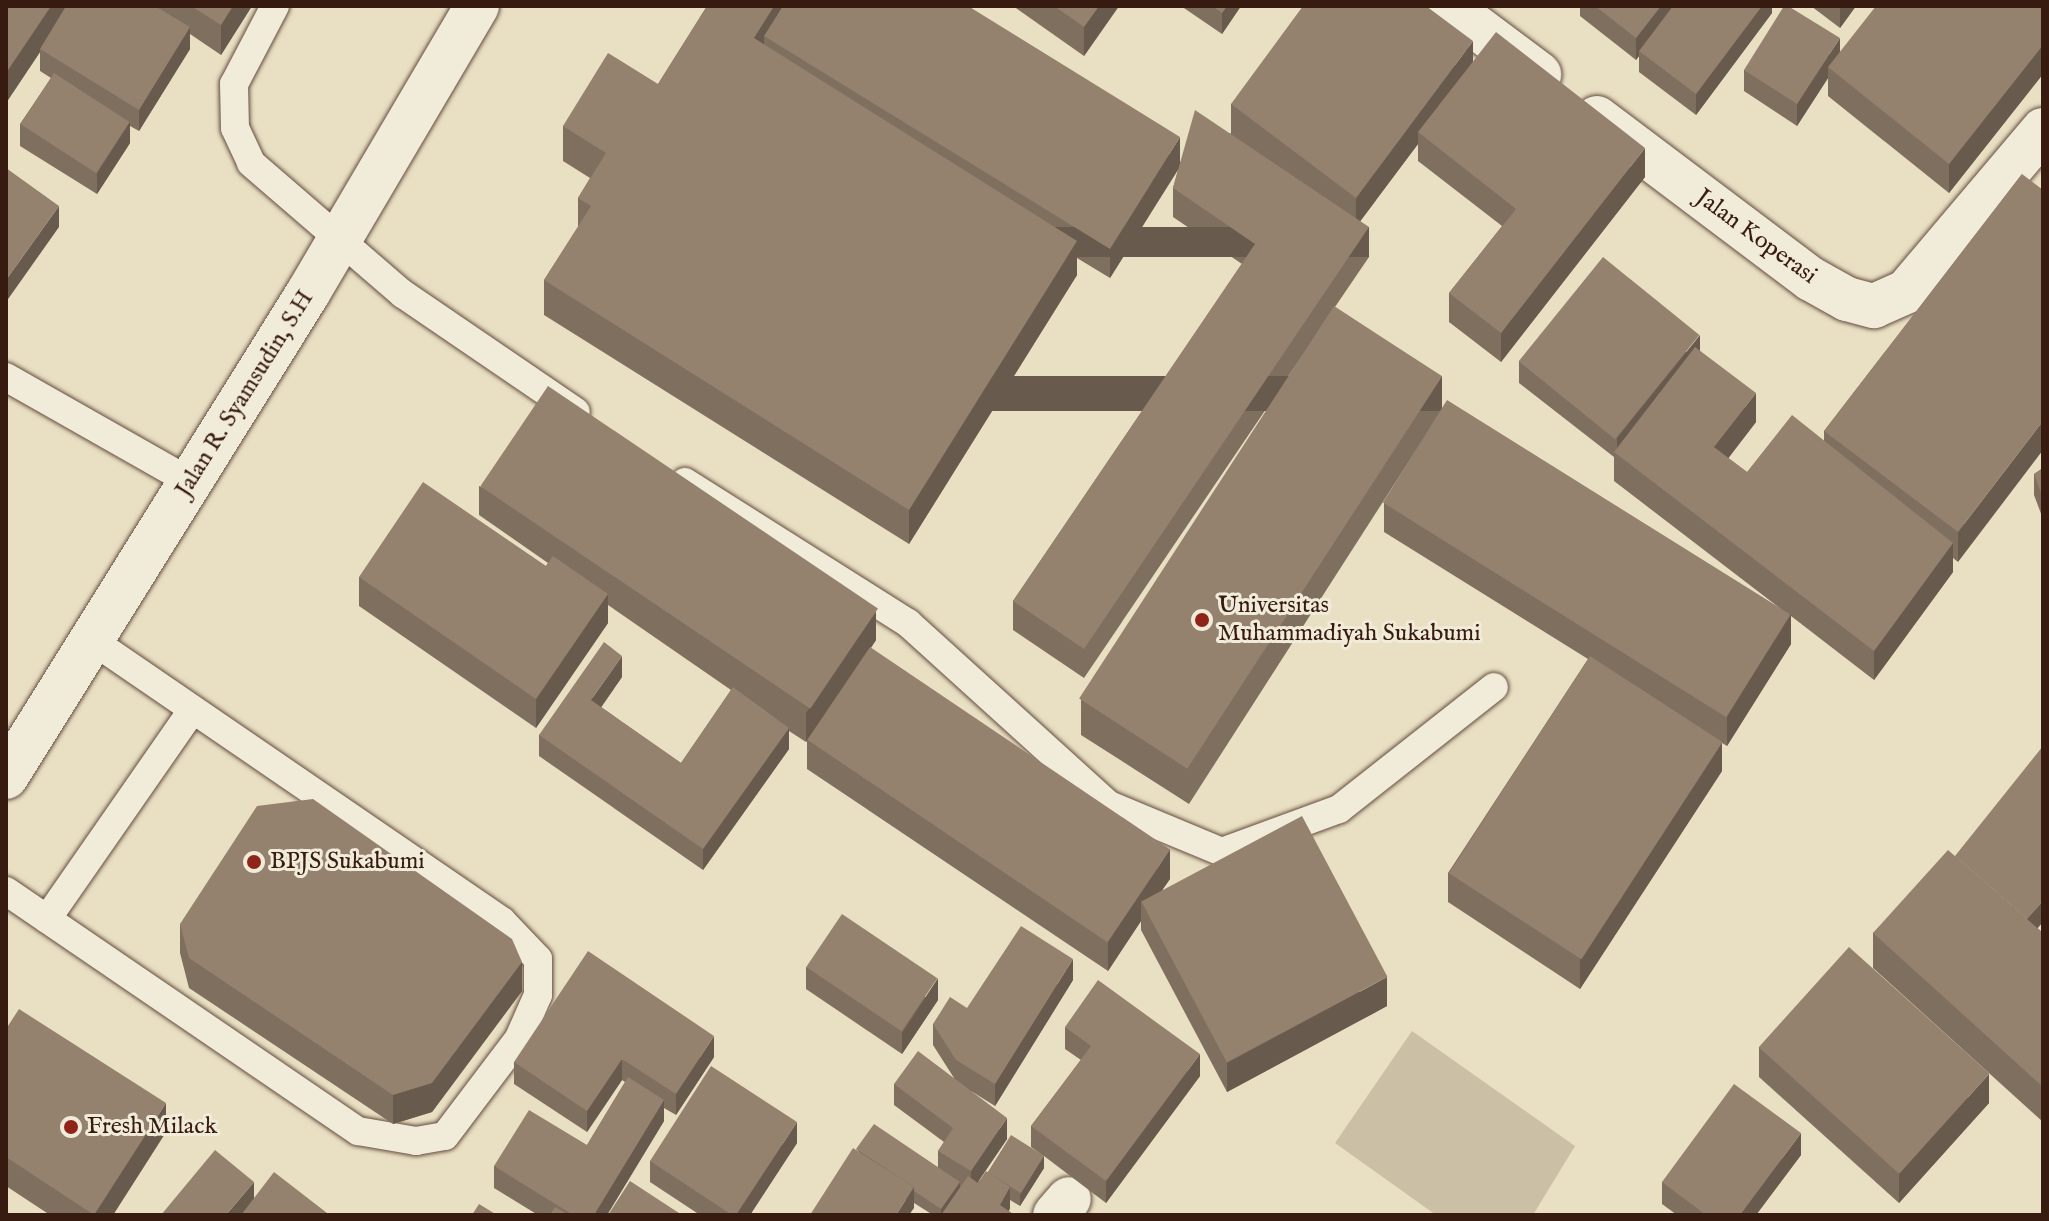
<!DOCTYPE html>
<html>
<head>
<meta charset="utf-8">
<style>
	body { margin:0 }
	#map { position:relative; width:2049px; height:1221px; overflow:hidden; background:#e9e0c4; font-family:"IM FELL English",serif }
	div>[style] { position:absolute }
	.green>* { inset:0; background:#cbbfa5 }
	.roads { filter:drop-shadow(0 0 2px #644c3d) drop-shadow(0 0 2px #644c3d) }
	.lane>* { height:28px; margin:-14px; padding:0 14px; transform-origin:14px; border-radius:14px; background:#f1ebd9 }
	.street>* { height:44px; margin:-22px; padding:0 22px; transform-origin:22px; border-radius:22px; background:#f1ebd9 }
	.secondary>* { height:44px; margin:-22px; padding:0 22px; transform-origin:22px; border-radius:22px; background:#f1ebd9 }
	.wall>* { inset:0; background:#7f6f5f }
	.shaded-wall>* { inset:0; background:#685a4d; transform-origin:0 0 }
	.building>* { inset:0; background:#94816e; transform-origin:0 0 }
	.dots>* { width:22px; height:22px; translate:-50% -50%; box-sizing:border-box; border:4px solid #f1ebd9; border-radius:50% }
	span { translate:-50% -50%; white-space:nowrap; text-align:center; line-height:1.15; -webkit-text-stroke:6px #f1ebd9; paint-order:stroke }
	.street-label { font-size:24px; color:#381b10 }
	.poi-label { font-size:24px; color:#381b10 }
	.left { translate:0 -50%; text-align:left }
	.frame { position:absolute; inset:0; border:8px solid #381b10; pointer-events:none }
</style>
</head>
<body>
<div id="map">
	<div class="green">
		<div style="clip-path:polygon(1412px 1031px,1575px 1146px,1533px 1215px,1436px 1215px,1335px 1143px)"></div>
	</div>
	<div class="roads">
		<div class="lane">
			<div style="left:275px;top:6px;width:88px;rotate:117.7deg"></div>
			<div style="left:234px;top:84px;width:44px;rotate:88.7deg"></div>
			<div style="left:235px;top:128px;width:38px;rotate:65deg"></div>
			<div style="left:251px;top:163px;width:201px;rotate:40.8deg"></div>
			<div style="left:403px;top:294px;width:209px;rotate:34.3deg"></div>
			<div style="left:6px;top:377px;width:213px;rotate:29.6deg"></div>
			<div style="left:685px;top:482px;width:264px;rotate:32.3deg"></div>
			<div style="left:908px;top:623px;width:271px;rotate:42.2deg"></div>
			<div style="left:1109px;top:805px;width:122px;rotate:22.6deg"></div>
			<div style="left:1222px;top:852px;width:125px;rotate:-20.2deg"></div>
			<div style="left:1339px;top:809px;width:197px;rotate:-38.2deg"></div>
			<div style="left:6px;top:891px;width:426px;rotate:34.3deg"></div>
			<div style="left:358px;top:1131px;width:59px;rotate:9.8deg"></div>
			<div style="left:416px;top:1141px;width:29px;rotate:-10deg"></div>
			<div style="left:445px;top:1136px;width:123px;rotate:-52.9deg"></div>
			<div style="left:519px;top:1038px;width:47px;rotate:-66.2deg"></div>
			<div style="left:538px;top:995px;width:36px;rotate:-90deg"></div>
			<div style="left:538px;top:959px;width:52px;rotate:-133.5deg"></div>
			<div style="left:502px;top:921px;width:496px;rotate:-145.6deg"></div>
			<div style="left:47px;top:919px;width:254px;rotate:-55.2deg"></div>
		</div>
		<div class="street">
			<div style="left:1448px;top:6px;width:114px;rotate:36.8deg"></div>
			<div style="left:1597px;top:118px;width:268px;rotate:37deg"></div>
			<div style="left:1811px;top:279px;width:41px;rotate:29.1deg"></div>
			<div style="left:1847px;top:299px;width:28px;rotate:15deg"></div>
			<div style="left:1874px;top:306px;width:36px;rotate:-24deg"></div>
			<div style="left:1907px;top:291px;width:211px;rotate:-49.8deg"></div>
			<div style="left:1055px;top:1215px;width:21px;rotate:-49deg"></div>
		</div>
		<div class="secondary">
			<div style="left:6px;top:777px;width:570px;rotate:-58.04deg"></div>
			<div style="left:308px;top:293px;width:333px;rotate:-59.5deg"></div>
		</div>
	</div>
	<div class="wall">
		<div style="clip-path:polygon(6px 6px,252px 6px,221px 55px,190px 34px,190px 49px,139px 131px,130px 126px,130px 143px,97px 194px,20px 146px,20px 124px,51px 78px,40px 71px,40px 52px,8px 100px,6px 98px)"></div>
		<div style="clip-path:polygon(707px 6px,968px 6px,1180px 162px,1231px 133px,1231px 104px,1473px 62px,1645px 177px,1501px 362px,1449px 322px,1449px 293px,1502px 226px,1418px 161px,1418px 144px,1360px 221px,1369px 257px,1335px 307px,1442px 409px,1781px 609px,1614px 481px,1614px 457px,1519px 383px,1519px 361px,1700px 351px,1756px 422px,1728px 458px,1747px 472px,1824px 441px,1824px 431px,2022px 174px,1958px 562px,1953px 558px,1953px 572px,1874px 680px,1791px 616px,1791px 644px,1727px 746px,1722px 743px,1722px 771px,1580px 989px,1448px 902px,1448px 873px,1588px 659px,1384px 532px,1384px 503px,1422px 441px,1189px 804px,1081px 735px,1081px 700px,1304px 353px,1084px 678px,1013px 630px,1013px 601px,1242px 264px,1173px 217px,1173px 188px,1178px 170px,1110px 278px,1077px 258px,1077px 275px,909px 544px,544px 315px,544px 280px,578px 227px,578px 198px,590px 178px,563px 161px,563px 126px,658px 84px)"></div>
		<div style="clip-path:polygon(1013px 6px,1119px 6px,1084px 56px)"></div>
		<div style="clip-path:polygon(1181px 6px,1241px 6px,1222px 34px)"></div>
		<div style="clip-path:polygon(1580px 6px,1772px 6px,1772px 13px,1696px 115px,1639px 72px,1639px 56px,1636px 60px,1580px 16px)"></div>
		<div style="clip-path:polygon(1811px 6px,1856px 6px,1840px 28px)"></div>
		<div style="clip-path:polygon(2043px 6px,2043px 74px,1949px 193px,1828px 96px,1828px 78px,1797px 126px,1744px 91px,1744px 70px,1840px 52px)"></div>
		<div style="clip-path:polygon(2043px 468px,2043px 519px,2034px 495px,2034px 474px)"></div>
		<div style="clip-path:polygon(479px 486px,876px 640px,871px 648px,1170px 879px,1162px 890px,1387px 1006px,1227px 1092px,1141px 930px,1141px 921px,1108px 971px,807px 769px,807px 740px,818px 724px,806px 742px,789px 731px,789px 749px,703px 870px,539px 756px,539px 735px,622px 677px,601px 707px,681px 763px,731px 690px,608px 605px,608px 623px,536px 728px,359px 606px,359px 577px,546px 566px,548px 563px,479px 515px)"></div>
		<div style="clip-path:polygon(1955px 856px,2043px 933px,2043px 1122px,1873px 968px,1873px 933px)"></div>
		<div style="clip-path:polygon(180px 924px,522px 991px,432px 1112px,393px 1124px,189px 988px,180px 953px)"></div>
		<div style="clip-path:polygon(806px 967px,938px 1000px,902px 1054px,806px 989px)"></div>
		<div style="clip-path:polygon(1073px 980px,995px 1106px,971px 1091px,1007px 1139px,978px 1182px,988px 1172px,1042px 1155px,1031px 1147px,1031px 1126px,1081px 1060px,1065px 1049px,1065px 1027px,1200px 1076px,1106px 1203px,1044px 1156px,1044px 1168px,1020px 1206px,1010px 1200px,1010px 1208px,1009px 1211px,1013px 1215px,933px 1215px,914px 1203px,914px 1208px,856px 1149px,938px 1167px,938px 1151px,944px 1142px,894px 1105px,894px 1084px,954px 1078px,933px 1045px,933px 1024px,967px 1008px)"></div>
		<div style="clip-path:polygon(6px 1029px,166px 1132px,113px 1215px,50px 1215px,6px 1186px)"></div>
		<div style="clip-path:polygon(1759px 1047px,1989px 1103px,1899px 1203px,1759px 1077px)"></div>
		<div style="clip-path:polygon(714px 1057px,676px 1115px,664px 1108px,664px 1121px,607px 1215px,538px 1215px,494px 1188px,494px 1166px,587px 1145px,625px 1082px,622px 1080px,587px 1132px,514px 1084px,514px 1062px)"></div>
		<div style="clip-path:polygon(797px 1143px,750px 1215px,700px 1215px,650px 1182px,650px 1161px)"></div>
		<div style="clip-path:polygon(1801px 1155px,1756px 1215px,1677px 1215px,1662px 1204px,1662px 1182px)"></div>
	</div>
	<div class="shaded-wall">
		<div style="clip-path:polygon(51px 6px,70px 6px,40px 49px,40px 52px,8px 100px,8px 70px)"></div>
		<div style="clip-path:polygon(233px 6px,252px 6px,221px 55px,221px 25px)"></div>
		<div style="clip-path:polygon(774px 6px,781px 6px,781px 29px,764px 36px,764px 57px,754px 38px)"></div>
		<div style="clip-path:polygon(1099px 6px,1119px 6px,1084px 56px,1084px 27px)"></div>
		<div style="clip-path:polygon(1227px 6px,1241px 6px,1222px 34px,1222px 13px)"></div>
		<div style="clip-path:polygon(1661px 6px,1677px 6px,1639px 51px,1639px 56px,1636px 60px,1636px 38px)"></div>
		<div style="clip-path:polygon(1762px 6px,1772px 6px,1772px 13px,1696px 115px,1696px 94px)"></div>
		<div style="clip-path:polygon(1840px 6px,1856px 6px,1840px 28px)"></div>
		<div style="clip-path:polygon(190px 27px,190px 49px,139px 131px,139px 110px)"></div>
		<div style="clip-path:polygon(1840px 38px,1840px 60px,1828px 67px,1828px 78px,1797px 126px,1797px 104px)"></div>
		<div style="clip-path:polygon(1473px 41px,1473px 70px,1418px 132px,1418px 144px,1356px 227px,1356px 198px)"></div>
		<div style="clip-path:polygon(2043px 45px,2043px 74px,1949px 193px,1949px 164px)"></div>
		<div style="clip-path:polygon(130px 122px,130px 143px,97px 194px,97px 173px)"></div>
		<div style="clip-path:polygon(1180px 137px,1180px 166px,1110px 278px,1110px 249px)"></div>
		<div style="clip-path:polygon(1645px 148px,1645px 177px,1501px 362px,1501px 333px)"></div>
		<div style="clip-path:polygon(59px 206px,59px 227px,6px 302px,6px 280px)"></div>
		<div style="left:1369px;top:227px;width:30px;height:509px;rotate:90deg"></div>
		<div style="clip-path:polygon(1077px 241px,1077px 275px,909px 544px,909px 510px)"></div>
		<div style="clip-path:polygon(1700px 335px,1700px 356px,1617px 454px,1617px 438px)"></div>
		<div style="left:1442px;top:376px;width:35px;height:467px;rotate:90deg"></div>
		<div style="clip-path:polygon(1756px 393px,1756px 422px,1714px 477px,1714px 447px)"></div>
		<div style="clip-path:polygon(2043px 421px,2043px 450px,1958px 562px,1958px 532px)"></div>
		<div style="clip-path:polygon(1953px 543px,1953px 572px,1874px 680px,1874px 651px)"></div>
		<div style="clip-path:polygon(608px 594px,608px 623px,536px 728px,536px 699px)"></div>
		<div style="clip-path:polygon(876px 611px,876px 640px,806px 742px,806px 713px)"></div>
		<div style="clip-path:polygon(1791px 614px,1791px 644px,1727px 746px,1727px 716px)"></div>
		<div style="clip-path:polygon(622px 656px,622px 677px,591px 722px,591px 700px)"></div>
		<div style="clip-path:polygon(789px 728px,789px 749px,703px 870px,703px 849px)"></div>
		<div style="clip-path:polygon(1722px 742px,1722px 771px,1580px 989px,1580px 960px)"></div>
		<div style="clip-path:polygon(1170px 849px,1170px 879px,1147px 912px,1141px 901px,1141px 921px,1108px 971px,1108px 942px)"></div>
		<div style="clip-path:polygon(2043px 901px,2043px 922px,2021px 947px,2021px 925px)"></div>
		<div style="clip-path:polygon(1073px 959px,1073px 980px,995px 1106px,995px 1084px)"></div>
		<div style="clip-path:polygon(522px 962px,522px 991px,432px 1112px,393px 1124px,393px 1095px)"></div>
		<div style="clip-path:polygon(1387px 977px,1387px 1006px,1227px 1092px,1227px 1063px)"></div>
		<div style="clip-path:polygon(938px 978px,938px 1000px,902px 1054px,902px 1033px)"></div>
		<div style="clip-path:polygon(714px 1036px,714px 1057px,676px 1115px,676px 1094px)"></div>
		<div style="clip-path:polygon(1200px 1054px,1200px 1076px,1106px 1203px,1106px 1181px)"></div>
		<div style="clip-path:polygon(622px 1059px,622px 1080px,587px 1132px,587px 1111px)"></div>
		<div style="clip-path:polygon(1989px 1074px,1989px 1103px,1899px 1203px,1899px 1174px)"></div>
		<div style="clip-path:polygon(664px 1100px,664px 1121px,607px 1215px,594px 1215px)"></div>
		<div style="clip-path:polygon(166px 1103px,166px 1132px,113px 1215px,94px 1215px)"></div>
		<div style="clip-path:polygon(1007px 1118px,1007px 1139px,971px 1192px,971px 1171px)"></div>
		<div style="clip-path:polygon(797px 1122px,797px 1143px,750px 1215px,736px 1215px)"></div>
		<div style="clip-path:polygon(1801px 1133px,1801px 1155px,1756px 1215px,1740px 1215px)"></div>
		<div style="clip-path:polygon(1044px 1156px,1044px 1168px,1020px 1206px,1020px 1195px)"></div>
		<div style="clip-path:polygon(254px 1182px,254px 1203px,244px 1215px,226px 1215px)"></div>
		<div style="clip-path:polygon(960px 1182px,960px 1193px,941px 1215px,941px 1209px)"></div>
		<div style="clip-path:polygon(914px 1187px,914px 1208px,909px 1215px,896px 1215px)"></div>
		<div style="clip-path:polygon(1010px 1187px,1010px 1208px,1006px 1215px,1000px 1205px)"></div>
	</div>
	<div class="building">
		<div style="clip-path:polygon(6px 6px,51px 6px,8px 70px,6px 69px)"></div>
		<div style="clip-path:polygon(66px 6px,155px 6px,190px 27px,139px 110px,40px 49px)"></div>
		<div style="clip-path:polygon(191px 6px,233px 6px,221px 25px)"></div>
		<div style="clip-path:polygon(707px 6px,774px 6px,754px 38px,1077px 241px,909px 510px,544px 280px,591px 206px,578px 198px,606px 153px,563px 126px,608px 53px,658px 84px)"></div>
		<div style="clip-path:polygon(783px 6px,968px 6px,1180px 137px,1110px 249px,764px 36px)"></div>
		<div style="clip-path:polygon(1054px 6px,1099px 6px,1084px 27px)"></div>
		<div style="clip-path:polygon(1212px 6px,1227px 6px,1222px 13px)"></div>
		<div style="clip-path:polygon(1303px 6px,1426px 6px,1473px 41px,1356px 198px,1231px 104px)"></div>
		<div style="clip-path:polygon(1595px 6px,1661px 6px,1636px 38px)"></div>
		<div style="clip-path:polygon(1673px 6px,1762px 6px,1696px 94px,1639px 51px)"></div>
		<div style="clip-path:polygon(1784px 6px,1788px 6px,1840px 38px,1797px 104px,1744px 70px)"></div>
		<div style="clip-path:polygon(1876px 6px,2043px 6px,2043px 45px,1949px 164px,1828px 67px)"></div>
		<div style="clip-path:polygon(1496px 32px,1645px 148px,1501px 333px,1449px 293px,1516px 209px,1418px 132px)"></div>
		<div style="left:54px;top:73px;width:90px;height:61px;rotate:33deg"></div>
		<div style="clip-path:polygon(1195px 110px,1369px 227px,1084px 649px,1013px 601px,1255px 244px,1173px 188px)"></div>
		<div style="clip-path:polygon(6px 168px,59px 206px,6px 280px)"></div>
		<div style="clip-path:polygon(2022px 174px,2043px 190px,2043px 421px,1958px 532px,1824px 431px)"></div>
		<div style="left:1603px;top:257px;width:124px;height:134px;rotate:39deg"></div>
		<div style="left:1334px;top:306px;width:129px;height:468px;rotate:33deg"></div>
		<div style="clip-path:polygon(1695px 347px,1756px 393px,1714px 447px,1747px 472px,1792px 415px,1953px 543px,1874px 651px,1614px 452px)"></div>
		<div style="left:548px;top:386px;width:398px;height:121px;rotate:34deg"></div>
		<div style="left:1447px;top:400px;width:405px;height:121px;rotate:32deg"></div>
		<div style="clip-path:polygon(2043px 468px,2043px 498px,2034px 474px)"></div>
		<div style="clip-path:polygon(423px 482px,546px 566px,553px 556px,608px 594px,536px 699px,359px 577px)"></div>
		<div style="clip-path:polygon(604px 642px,622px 656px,591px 700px,681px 763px,733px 687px,789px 728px,703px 849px,539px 735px)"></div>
		<div style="left:870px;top:647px;width:362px;height:112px;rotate:34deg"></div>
		<div style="left:1590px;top:656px;width:158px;height:259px;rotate:33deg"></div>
		<div style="clip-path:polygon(2043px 746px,2043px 901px,2027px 919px,1955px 856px)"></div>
		<div style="clip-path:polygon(313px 799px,512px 939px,522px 962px,432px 1083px,393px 1095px,189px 958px,180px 924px,257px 806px)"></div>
		<div style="left:1302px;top:816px;width:182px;height:182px;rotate:62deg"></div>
		<div style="clip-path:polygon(1948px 850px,2043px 933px,2043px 1087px,1873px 933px)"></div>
		<div style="left:842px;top:914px;width:115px;height:64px;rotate:34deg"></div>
		<div style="clip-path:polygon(1021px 926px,1073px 959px,995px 1084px,956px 1060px,933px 1024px,950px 997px,967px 1008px)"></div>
		<div style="left:1849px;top:947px;width:189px;height:135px;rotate:42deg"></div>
		<div style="clip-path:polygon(588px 951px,714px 1036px,676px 1094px,622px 1059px,587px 1111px,514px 1062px)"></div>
		<div style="clip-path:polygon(1098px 980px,1200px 1054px,1106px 1181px,1031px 1126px,1091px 1046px,1065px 1027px)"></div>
		<div style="clip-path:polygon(19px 1009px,166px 1103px,94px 1215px,6px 1157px,6px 1029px)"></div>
		<div style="clip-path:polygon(918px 1051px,1007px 1118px,971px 1171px,938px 1151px,953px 1128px,894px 1084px)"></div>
		<div style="clip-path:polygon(711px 1066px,797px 1122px,736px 1215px,732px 1215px,650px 1161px)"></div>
		<div style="clip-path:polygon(628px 1077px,664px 1100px,594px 1215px,573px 1215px,494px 1166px,529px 1110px,587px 1145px)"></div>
		<div style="clip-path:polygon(1734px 1084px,1801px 1133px,1740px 1215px,1706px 1215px,1662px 1182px)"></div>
		<div style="clip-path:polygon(874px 1124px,960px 1182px,941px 1209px,914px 1191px,914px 1187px,856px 1149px)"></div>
		<div style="left:1011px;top:1135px;width:39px;height:44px;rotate:32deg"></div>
		<div style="clip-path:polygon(853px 1148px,914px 1187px,896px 1215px,810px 1215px)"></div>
		<div style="clip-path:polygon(215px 1150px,254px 1182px,226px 1215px,161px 1215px)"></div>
		<div style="clip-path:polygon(986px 1171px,1010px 1187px,1000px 1205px,1013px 1214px,1013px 1215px,941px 1215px,968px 1176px,978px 1183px)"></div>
		<div style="clip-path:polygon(274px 1172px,327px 1213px,325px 1215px,241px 1215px)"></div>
		<div style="clip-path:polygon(630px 1181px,682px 1215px,608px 1215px)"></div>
		<div style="clip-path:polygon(479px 1204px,497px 1215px,472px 1215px)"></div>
		<div style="clip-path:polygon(555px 1207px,569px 1215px,550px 1215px)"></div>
	</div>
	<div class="dots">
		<div style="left:1202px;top:620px;background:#8f2418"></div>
		<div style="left:254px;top:862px;background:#8f2418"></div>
		<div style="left:71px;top:1127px;background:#8f2418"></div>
	</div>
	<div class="street-label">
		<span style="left:1756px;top:237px;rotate:36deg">Jalan Koperasi</span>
		<span style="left:245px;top:394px;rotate:-58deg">Jalan R. Syamsudin, S.H</span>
	</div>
	<div class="poi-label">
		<span class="left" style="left:1218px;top:620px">Universitas<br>Muhammadiyah Sukabumi</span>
		<span class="left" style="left:270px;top:862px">BPJS Sukabumi</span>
		<span class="left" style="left:87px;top:1127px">Fresh Milack</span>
	</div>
	<div class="frame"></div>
</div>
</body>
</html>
